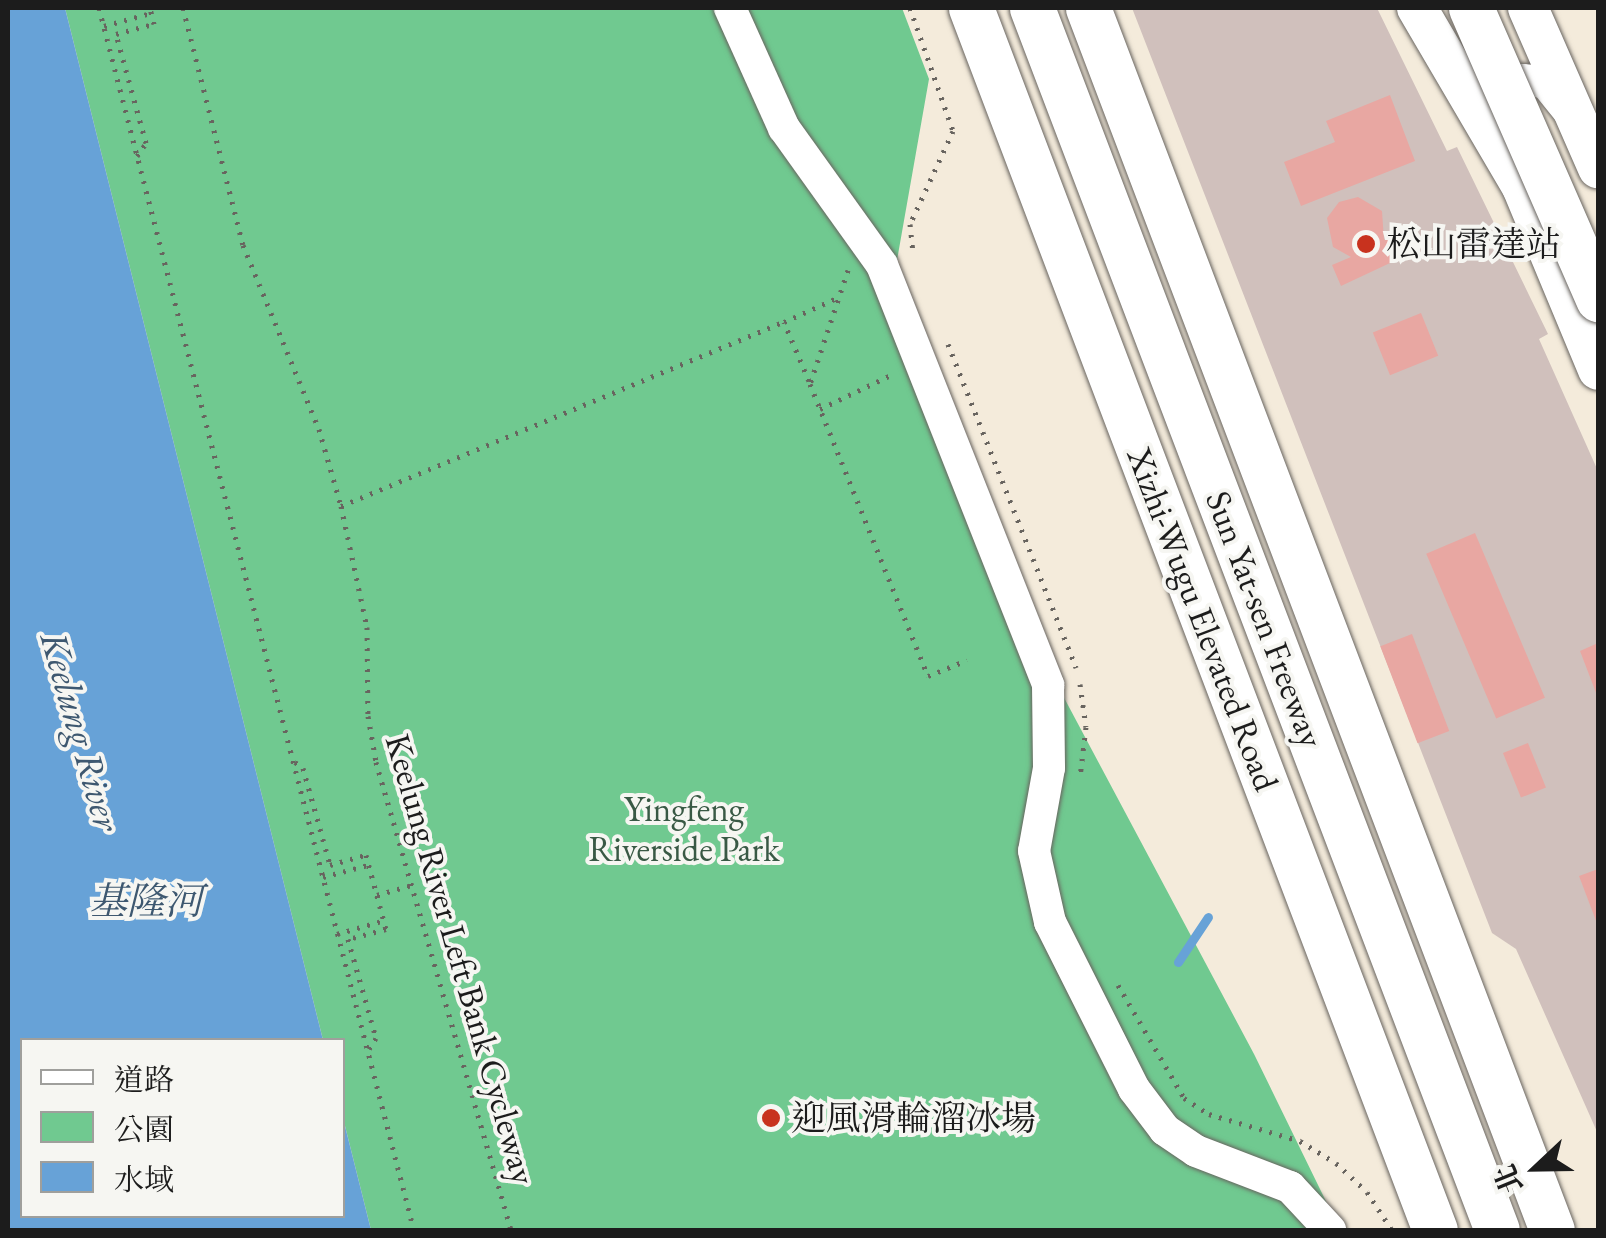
<!DOCTYPE html>
<html>
<head>
<meta charset="utf-8">
<style>
	body { margin:0 }
	#map { position:relative; width:1606px; height:1238px; overflow:hidden; background:#f4ebdb; font-family:"EB Garamond","Noto Serif TC",serif }
	div>[style] { position:absolute }
	.industrial>* { inset:0; background:#d0c0bc }
	.green>* { inset:0; background:#70c990 }
	.water>* { inset:0; background:#67a2d7 }
	.stream>* { height:9px; margin:-4.5px; padding:0 4.5px; transform-origin:4.5px; border-radius:4.5px; background:#67a2d7 }
	.building>* { inset:0; background:#e8a7a2; transform-origin:0 0 }
	.path>* { height:5px; margin-top:-2.5px; transform-origin:0; background:repeating-linear-gradient(90deg,#68645f 0 2.5px,transparent 0 10.5px) }
	.roads { filter:drop-shadow(0 0 2px #68645f) drop-shadow(0 0 2px #68645f) }
	.minor>* { height:32px; margin:-16px; padding:0 16px; transform-origin:16px; border-radius:16px; background:#fff }
	.major>* { height:40px; margin:-20px; padding:0 20px; transform-origin:20px; border-radius:20px; background:#fff }
	.bridges { filter:drop-shadow(0 0 2px #68645f) drop-shadow(0 0 2px #68645f) }
	.highway-bridge>* { height:45px; margin:-22.5px; padding:0 22.5px; transform-origin:22.5px; border-radius:22.5px; background:#fff }
	.dots>* { width:28px; height:28px; translate:-50% -50%; box-sizing:border-box; border:5px solid #f6f6f2; border-radius:50% }
	span { translate:-50% -50%; white-space:nowrap; text-align:center; line-height:1.15; -webkit-text-stroke:8px #f6f6f2; paint-order:stroke }
	.poi-label { font-size:35px; color:#1c1c1c }
	.left { translate:0 -50%; text-align:left }
	.street-label { font-size:35px; color:#1c1c1c }
	.park-label { font-size:35px; color:#395945 }
	.water-label { font-size:38px; color:#3e5870; font-style:italic }
	.frame { position:absolute; inset:0; border:10px solid #1c1c1c; pointer-events:none }
	.legend { position:absolute; left:20px; top:1038px; width:325px; height:180px; box-sizing:border-box; background:#f6f6f2; border:2px solid #9f9f9c; margin:0; padding:12px 18px; list-style:none; font-size:30px; color:#1c1c1c }
	.legend li { display:flex; align-items:center; gap:20px; height:50px }
	.legend b { width:50px; border:2px solid #9f9f9c }
	.north { position:absolute; left:1486px; top:1118px; width:100px; height:100px; -webkit-text-stroke:8px #f6f6f2; paint-order:stroke; rotate:248deg; font-size:28px; font-weight:700; line-height:40px; text-align:center; color:#1c1c1c }
	.north::after { content:''; display:block; margin:auto; width:35px; height:45px; background:#1c1c1c; clip-path:polygon(50% 0,100% 100%,50% 72%,0 100%) }
</style>
</head>
<body>
<div id="map">
	<div class="industrial">
		<div style="clip-path:polygon(1132px 8px,1377px 8px,1447px 151px,1457px 147px,1548px 334px,1539px 339px,1598px 471px,1598px 1134px,1516px 949px,1492px 933px)"></div>
	</div>
	<div class="green">
		<div style="clip-path:polygon(65px 8px,902px 8px,929px 79px,896px 266px,1061px 692px,1254px 1054px,1340px 1230px,371px 1230px,343px 1118px,342px 1040px,323px 1040px)"></div>
	</div>
	<div class="water">
		<div style="clip-path:polygon(8px 8px,65px 8px,323px 1040px,22px 1040px,22px 1216px,342px 1216px,343px 1118px,371px 1230px,8px 1230px)"></div>
	</div>
	<div class="stream">
		<div style="left:1178px;top:962px;width:54px;rotate:-56.3deg"></div>
	</div>
	<div class="building">
		<div style="clip-path:polygon(1390px 95px,1415px 161px,1301px 206px,1284px 162px,1335px 142px,1326px 121px)"></div>
		<div style="clip-path:polygon(1358px 197px,1382px 211px,1384px 240px,1397px 235px,1405px 256px,1341px 286px,1332px 265px,1351px 257px,1333px 247px,1327px 218px,1339px 202px)"></div>
		<div style="left:1421px;top:313px;width:46px;height:52px;rotate:68deg"></div>
		<div style="left:1475px;top:533px;width:179px;height:53px;rotate:67deg"></div>
		<div style="left:1412px;top:634px;width:104px;height:34px;rotate:69deg"></div>
		<div style="clip-path:polygon(1598px 643px,1598px 698px,1580px 651px)"></div>
		<div style="left:1528px;top:743px;width:48px;height:27px;rotate:68deg"></div>
		<div style="clip-path:polygon(1598px 869px,1598px 926px,1579px 876px)"></div>
	</div>
	<div class="path">
		<div style="left:99px;top:8px;width:1262px;rotate:75.55deg"></div>
		<div style="left:183px;top:8px;width:244px;rotate:75.8deg"></div>
		<div style="left:243px;top:245px;width:199px;rotate:67.6deg"></div>
		<div style="left:319px;top:429px;width:80px;rotate:74.1deg"></div>
		<div style="left:341px;top:506px;width:124px;rotate:77.9deg"></div>
		<div style="left:367px;top:627px;width:89px;rotate:89.4deg"></div>
		<div style="left:368px;top:716px;width:47px;rotate:80.1deg"></div>
		<div style="left:376px;top:762px;width:487px;rotate:73.9deg"></div>
		<div style="left:910px;top:8px;width:130px;rotate:70.7deg"></div>
		<div style="left:953px;top:131px;width:102px;rotate:114.8deg"></div>
		<div style="left:910px;top:224px;width:30px;rotate:84deg"></div>
		<div style="left:104px;top:26px;width:49px;rotate:-15.5deg"></div>
		<div style="left:137px;top:156px;width:16px;rotate:-55deg"></div>
		<div style="left:146px;top:143px;width:113px;rotate:-105.4deg"></div>
		<div style="left:116px;top:34px;width:39px;rotate:-15deg"></div>
		<div style="left:154px;top:24px;width:16px;rotate:-104deg"></div>
		<div style="left:848px;top:270px;width:120px;rotate:108.4deg"></div>
		<div style="left:810px;top:384px;width:315px;rotate:68deg"></div>
		<div style="left:928px;top:676px;width:42px;rotate:-22.3deg"></div>
		<div style="left:948px;top:344px;width:348px;rotate:68.4deg"></div>
		<div style="left:809px;top:381px;width:64px;rotate:-113deg"></div>
		<div style="left:784px;top:322px;width:58px;rotate:-24.4deg"></div>
		<div style="left:820px;top:409px;width:81px;rotate:-25.6deg"></div>
		<div style="left:341px;top:506px;width:480px;rotate:-22.6deg"></div>
		<div style="left:1080px;top:684px;width:43px;rotate:82.1deg"></div>
		<div style="left:1086px;top:727px;width:50px;rotate:96.8deg"></div>
		<div style="left:295px;top:762px;width:10px;rotate:37deg"></div>
		<div style="left:303px;top:768px;width:101px;rotate:74.4deg"></div>
		<div style="left:330px;top:865px;width:37px;rotate:-16deg"></div>
		<div style="left:366px;top:855px;width:77px;rotate:74.9deg"></div>
		<div style="left:386px;top:929px;width:39px;rotate:165deg"></div>
		<div style="left:348px;top:939px;width:103px;rotate:74.2deg"></div>
		<div style="left:376px;top:1038px;width:13px;rotate:122deg"></div>
		<div style="left:323px;top:877px;width:47px;rotate:-14.9deg"></div>
		<div style="left:377px;top:895px;width:36px;rotate:-16deg"></div>
		<div style="left:337px;top:934px;width:47px;rotate:-16.1deg"></div>
		<div style="left:1118px;top:985px;width:131px;rotate:59.7deg"></div>
		<div style="left:1184px;top:1098px;width:30px;rotate:33deg"></div>
		<div style="left:1209px;top:1114px;width:95px;rotate:16.5deg"></div>
		<div style="left:1300px;top:1141px;width:42px;rotate:31.4deg"></div>
		<div style="left:1336px;top:1163px;width:42px;rotate:43.1deg"></div>
		<div style="left:1367px;top:1192px;width:45px;rotate:56.7deg"></div>
	</div>
	<div class="roads">
		<div class="minor">
			<div style="left:730px;top:8px;width:132px;rotate:65.8deg"></div>
			<div style="left:784px;top:128px;width:168px;rotate:54.4deg"></div>
			<div style="left:882px;top:265px;width:452px;rotate:68.4deg"></div>
			<div style="left:1048px;top:685px;width:83px;rotate:89.3deg"></div>
			<div style="left:1049px;top:768px;width:84px;rotate:100.2deg"></div>
			<div style="left:1034px;top:851px;width:73px;rotate:77.3deg"></div>
			<div style="left:1050px;top:922px;width:187px;rotate:63.3deg"></div>
			<div style="left:1134px;top:1089px;width:51px;rotate:52.9deg"></div>
			<div style="left:1165px;top:1130px;width:37px;rotate:34deg"></div>
			<div style="left:1196px;top:1151px;width:101px;rotate:21deg"></div>
			<div style="left:1290px;top:1187px;width:59px;rotate:47.1deg"></div>
			<div style="left:1504px;top:110px;width:14px;rotate:-94deg"></div>
			<div style="left:1503px;top:96px;width:25px;rotate:-40deg"></div>
			<div style="left:1522px;top:80px;width:23px;rotate:5deg"></div>
			<div style="left:1545px;top:82px;width:38px;rotate:51deg"></div>
		</div>
		<div class="major">
			<div style="left:1417px;top:8px;width:208px;rotate:59.6deg"></div>
			<div style="left:1522px;top:187px;width:198px;rotate:67.4deg"></div>
			<div style="left:1528px;top:8px;width:175px;rotate:66.4deg"></div>
		</div>
	</div>
	<div class="bridges">
		<div class="highway-bridge">
			<div style="left:971px;top:8px;width:1307px;rotate:69.21deg"></div>
			<div style="left:1032px;top:8px;width:1307px;rotate:69.17deg"></div>
			<div style="left:1088px;top:8px;width:1307px;rotate:69.21deg"></div>
			<div style="left:1471px;top:8px;width:318px;rotate:66.4deg"></div>
		</div>
	</div>
	<div class="dots">
		<div style="left:1366px;top:244px;background:#c8321e"></div>
		<div style="left:771px;top:1118px;background:#c8321e"></div>
	</div>
	<div class="poi-label">
		<span class="left" style="left:1386px;top:244px">松山雷達站</span>
		<span class="left" style="left:791px;top:1118px">迎風滑輪溜冰場</span>
	</div>
	<div class="street-label">
		<span style="left:1203px;top:619px;rotate:69deg">Xizhi-Wugu Elevated Road</span>
		<span style="left:1265px;top:619px;rotate:69deg">Sun Yat-sen Freeway</span>
		<span style="left:461px;top:959px;rotate:74deg">Keelung River Left Bank Cycleway</span>
	</div>
	<div class="park-label">
		<span style="left:684px;top:829px">Yingfeng<br>Riverside Park</span>
	</div>
	<div class="water-label">
		<span style="left:81px;top:731px;rotate:74deg">Keelung River</span>
		<span style="left:146px;top:901px">基隆河</span>
	</div>
	<div class="frame"></div>
	<ul class="legend">
	<li><b style="height:12px;background:#fff"></b>道路</li>
	<li><b style="height:28px;background:#70c990"></b>公園</li>
	<li><b style="height:28px;background:#67a2d7"></b>水域</li>
	</ul>
	<div class="north">北</div>
</div>
</body>
</html>
